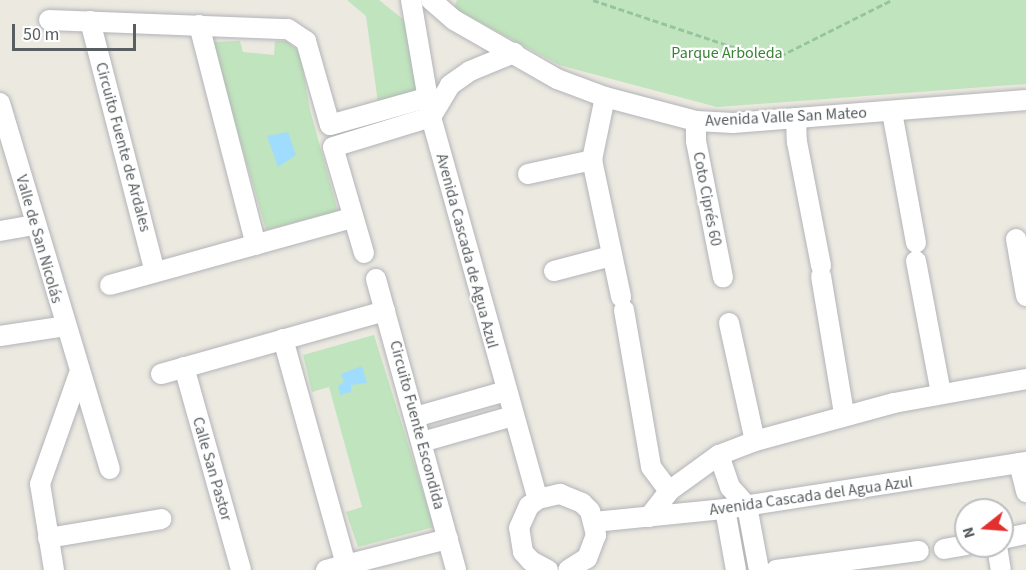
<!DOCTYPE html>
<html>
<head>
<meta charset="utf-8">
<style>
	body { margin:0 }
	#map { position:relative; width:1026px; height:570px; overflow:hidden; background:#ece9e1; font-family:"Source Sans 3",sans-serif }
	div>[style] { position:absolute }
	.green>* { inset:0; background:#c0e4bd }
	.water>* { inset:0; background:#a0dcfd }
	.path>* { height:3px; margin-top:-1.5px; transform-origin:0; background:repeating-linear-gradient(90deg,#97c4a0 0 6px,transparent 0 9px) }
	.roads { filter:drop-shadow(0 0 2px #b2b4b8) drop-shadow(0 0 2px #b2b4b8) }
	.minor>* { height:20px; margin:-10px; padding:0 10px; transform-origin:10px; border-radius:10px; background:#fff }
	span { translate:-50% -50%; white-space:nowrap; text-align:center; line-height:1.15; -webkit-text-stroke:4.5px #fff; paint-order:stroke }
	.park-label { font-size:16px; color:#398337 }
	.street-label { font-size:16px; color:#595e61 }
	.north { position:absolute; left:954px; top:498px; width:60px; height:60px; box-sizing:border-box; background:#fff; border:2px solid #bdbfc0; border-radius:50%; rotate:253deg; font-size:16px; font-weight:700; line-height:24px; text-align:center; color:#595e61 }
	.north::after { content:''; display:block; margin:auto; width:21px; height:27px; background:#e42f2f; clip-path:polygon(50% 0,100% 100%,50% 72%,0 100%) }
	.scale { position:absolute; left:12px; top:24px; width:124px; height:27px; box-sizing:border-box; border:3px solid #595e61; border-top:0; padding-left:8px; font-size:18px; line-height:21px; white-space:nowrap; color:#595e61; -webkit-text-stroke:4px #fff; paint-order:stroke }
</style>
</head>
<body>
<div id="map">
	<div class="green">
		<div style="clip-path:polygon(347px 0,379px 0,404px 20px,420px 90px,378px 103px,366px 16px)"></div>
		<div style="clip-path:polygon(457px 0,1026px 0,1026px 84px,717px 107px,559px 65px,454px 8px)"></div>
		<div style="clip-path:polygon(240px 41px,243px 52px,274px 55px,275px 41px,287px 41px,300px 53px,310px 110px,338px 211px,266px 230px,212px 42px)"></div>
		<div style="clip-path:polygon(374px 335px,434px 527px,358px 547px,346px 512px,362px 507px,329px 387px,312px 392px,303px 355px)"></div>
	</div>
	<div class="water">
		<div style="clip-path:polygon(288px 132px,296px 155px,278px 167px,267px 136px)"></div>
		<div style="clip-path:polygon(362px 366px,367px 383px,351px 385px,351px 392px,340px 395px,338px 386px,344px 382px,341px 374px)"></div>
	</div>
	<div class="path">
		<div style="left:593px;top:0;width:189px;rotate:18.5deg"></div>
		<div style="left:772px;top:60px;width:134px;rotate:-26.6deg"></div>
	</div>
	<div class="roads">
		<div class="minor">
			<div style="left:411px;top:0;width:119px;rotate:80.3deg"></div>
			<div style="left:431px;top:117px;width:397px;rotate:74.4deg"></div>
			<div style="left:431px;top:0;width:30px;rotate:41deg"></div>
			<div style="left:454px;top:20px;width:119px;rotate:29.8deg"></div>
			<div style="left:557px;top:79px;width:51px;rotate:20.6deg"></div>
			<div style="left:605px;top:97px;width:94px;rotate:14.8deg"></div>
			<div style="left:696px;top:121px;width:37px;rotate:3deg"></div>
			<div style="left:733px;top:123px;width:294px;rotate:-4.5deg"></div>
			<div style="left:49px;top:20px;width:239px;rotate:2.2deg"></div>
			<div style="left:288px;top:29px;width:22px;rotate:34deg"></div>
			<div style="left:306px;top:41px;width:87px;rotate:74.1deg"></div>
			<div style="left:330px;top:125px;width:100px;rotate:-15.7deg"></div>
			<div style="left:90px;top:21px;width:259px;rotate:75.5deg"></div>
			<div style="left:199px;top:25px;width:227px;rotate:75.5deg"></div>
			<div style="left:605px;top:97px;width:64px;rotate:101.7deg"></div>
			<div style="left:592px;top:160px;width:140px;rotate:78deg"></div>
			<div style="left:0;top:103px;width:382px;rotate:73.3deg"></div>
			<div style="left:892px;top:112px;width:133px;rotate:79.6deg"></div>
			<div style="left:796px;top:118px;width:24px;rotate:88deg"></div>
			<div style="left:797px;top:142px;width:126px;rotate:79deg"></div>
			<div style="left:696px;top:121px;width:20px;rotate:90deg"></div>
			<div style="left:696px;top:141px;width:139px;rotate:78.8deg"></div>
			<div style="left:528px;top:174px;width:66px;rotate:-12.3deg"></div>
			<div style="left:0;top:231px;width:36px;rotate:-10deg"></div>
			<div style="left:1016px;top:239px;width:58px;rotate:80deg"></div>
			<div style="left:364px;top:253px;width:110px;rotate:-106.3deg"></div>
			<div style="left:333px;top:147px;width:102px;rotate:-17deg"></div>
			<div style="left:431px;top:117px;width:37px;rotate:-59deg"></div>
			<div style="left:450px;top:85px;width:24px;rotate:-35deg"></div>
			<div style="left:470px;top:71px;width:48px;rotate:-22.2deg"></div>
			<div style="left:916px;top:261px;width:134px;rotate:79.3deg"></div>
			<div style="left:554px;top:271px;width:59px;rotate:-14.7deg"></div>
			<div style="left:821px;top:276px;width:140px;rotate:80.5deg"></div>
			<div style="left:376px;top:279px;width:302px;rotate:74.6deg"></div>
			<div style="left:110px;top:285px;width:251px;rotate:-15.5deg"></div>
			<div style="left:624px;top:310px;width:159px;rotate:80.2deg"></div>
			<div style="left:651px;top:467px;width:30px;rotate:53deg"></div>
			<div style="left:729px;top:323px;width:121px;rotate:77.6deg"></div>
			<div style="left:0;top:336px;width:66px;rotate:-8.7deg"></div>
			<div style="left:283px;top:339px;width:235px;rotate:74.4deg"></div>
			<div style="left:184px;top:367px;width:211px;rotate:74.3deg"></div>
			<div style="left:161px;top:374px;width:233px;rotate:-15.7deg"></div>
			<div style="left:415px;top:417px;width:95px;rotate:-15.9deg"></div>
			<div style="left:422px;top:442px;width:95px;rotate:-15.9deg"></div>
			<div style="left:719px;top:455px;width:34px;rotate:71deg"></div>
			<div style="left:730px;top:487px;width:25px;rotate:48deg"></div>
			<div style="left:747px;top:506px;width:65px;rotate:79.4deg"></div>
			<div style="left:1019px;top:463px;width:30px;rotate:76deg"></div>
			<div style="left:725px;top:509px;width:62px;rotate:79.8deg"></div>
			<div style="left:649px;top:517px;width:33px;rotate:-52deg"></div>
			<div style="left:669px;top:491px;width:62px;rotate:-35.8deg"></div>
			<div style="left:719px;top:455px;width:39px;rotate:-21deg"></div>
			<div style="left:755px;top:441px;width:144px;rotate:-15.3deg"></div>
			<div style="left:894px;top:403px;width:134px;rotate:-10.3deg"></div>
			<div style="left:594px;top:522px;width:132px;rotate:-5.7deg"></div>
			<div style="left:725px;top:509px;width:305px;rotate:-8.9deg"></div>
			<div style="left:48px;top:538px;width:115px;rotate:-9.5deg"></div>
			<div style="left:1002px;top:539px;width:25px;rotate:-12deg"></div>
			<div style="left:997px;top:546px;width:24px;rotate:81deg"></div>
			<div style="left:944px;top:549px;width:22px;rotate:-10deg"></div>
			<div style="left:54px;top:570px;width:87px;rotate:-99.2deg"></div>
			<div style="left:40px;top:484px;width:117px;rotate:-70.5deg"></div>
			<div style="left:326px;top:570px;width:126px;rotate:-14.3deg"></div>
			<div style="left:548px;top:570px;width:19px;rotate:-152deg"></div>
			<div style="left:531px;top:561px;width:12px;rotate:-132deg"></div>
			<div style="left:523px;top:552px;width:24px;rotate:-99deg"></div>
			<div style="left:519px;top:528px;width:24px;rotate:-66deg"></div>
			<div style="left:529px;top:506px;width:11px;rotate:-38deg"></div>
			<div style="left:538px;top:499px;width:23px;rotate:-13deg"></div>
			<div style="left:560px;top:494px;width:24px;rotate:22deg"></div>
			<div style="left:582px;top:503px;width:11px;rotate:45deg"></div>
			<div style="left:590px;top:511px;width:25px;rotate:76deg"></div>
			<div style="left:596px;top:535px;width:25px;rotate:111deg"></div>
			<div style="left:587px;top:558px;width:22px;rotate:148deg"></div>
			<div style="left:776px;top:570px;width:144px;rotate:-7.6deg"></div>
		</div>
	</div>
	<div class="park-label">
		<span style="left:727px;top:53px">Parque Arboleda</span>
	</div>
	<div class="street-label">
		<span style="left:786px;top:117px;rotate:-3deg">Avenida Valle San Mateo</span>
		<span style="left:123px;top:147px;rotate:75deg">Circuito Fuente de Ardales</span>
		<span style="left:707px;top:199px;rotate:79deg">Coto Ciprés 60</span>
		<span style="left:39px;top:239px;rotate:74deg">Valle de San Nicolás</span>
		<span style="left:467px;top:251px;rotate:75deg">Avenida Cascada de Agua Azul</span>
		<span style="left:417px;top:425px;rotate:75deg">Circuito Fuente Escondida</span>
		<span style="left:212px;top:469px;rotate:74deg">Calle San Pastor</span>
		<span style="left:811px;top:496px;rotate:-8deg">Avenida Cascada del Agua Azul</span>
	</div>
	<div class="north">N</div>
	<div class="scale">50 m</div>
</div>
</body>
</html>
